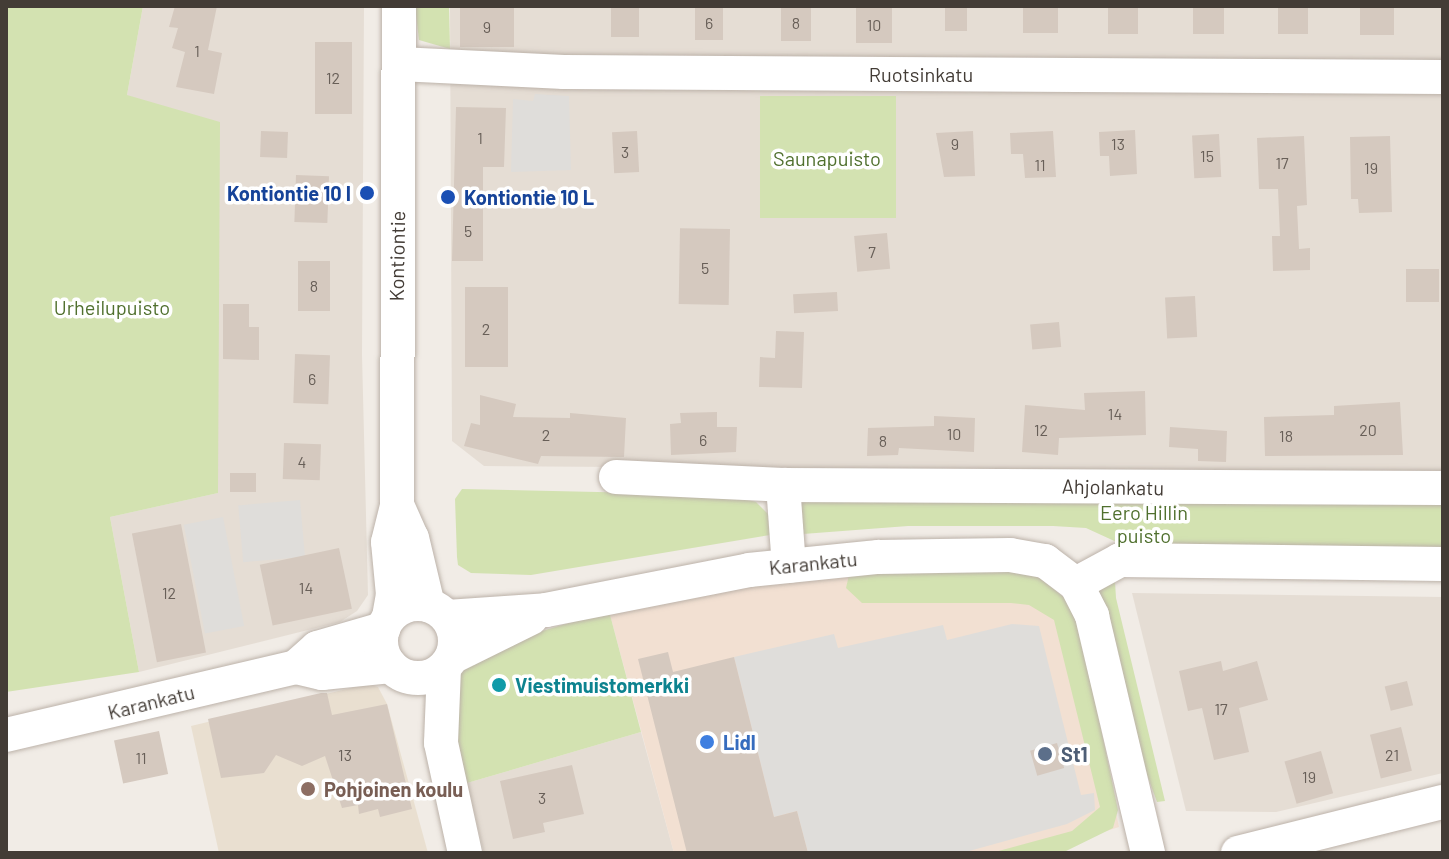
<!DOCTYPE html>
<html>
<head>
<meta charset="utf-8">
<style>
	body { margin:0 }
	#map { position:relative; width:1449px; height:859px; overflow:hidden; background:#f1ece6; font-family:Barlow,sans-serif }
	div>[style] { position:absolute }
	.residential>* { inset:0; background:#e5ddd4 }
	.commercial>* { inset:0; background:#f2e0d2 }
	.education>* { inset:0; background:#e9dfd0 }
	.green>* { inset:0; background:#d3e2b1; transform-origin:0 0 }
	.parking>* { inset:0; background:#dfddda; transform-origin:0 0 }
	.building>* { inset:0; background:#d5c9bf; transform-origin:0 0 }
	.roads { filter:drop-shadow(0 0 2px #bcb2a9) drop-shadow(0 0 2px #bcb2a9) }
	.minor>* { height:34px; margin:-17px; padding:0 17px; transform-origin:17px; border-radius:17px; background:#fff }
	.minor>.ring { margin:-17px; padding:0; box-sizing:content-box; background:none; border:34px solid #fff; border-radius:50% }
	.dots>* { width:22px; height:22px; translate:-50% -50%; box-sizing:border-box; border:4px solid #fff; border-radius:50% }
	span { translate:-50% -50%; white-space:nowrap; text-align:center; line-height:1.15; -webkit-text-stroke:7px #fff; paint-order:stroke }
	.number-label { font-size:16px; color:#685f58 }
	.number-label span { -webkit-text-stroke-width:0 }
	.street-label { font-size:20px; color:#433c36 }
	.park-label { font-size:20px; color:#50702e }
	.transit-label { font-size:20px; color:#164399; font-weight:700 }
	.right { translate:-100% -50%; text-align:right }
	.left { translate:0 -50%; text-align:left }
	.culture-label { font-size:20px; color:#0d838f; font-weight:700 }
	.shop-label { font-size:20px; color:#366cbe; font-weight:700 }
	.service-label { font-size:20px; color:#4e5e75; font-weight:700 }
	.education-label { font-size:20px; color:#785e54; font-weight:700 }
	.frame { position:absolute; inset:0; border:8px solid #433c36; pointer-events:none }
</style>
</head>
<body>
<div id="map">
	<div class="residential">
		<div style="clip-path:polygon(143px 6px,364px 6px,362px 355px,368px 595px,357px 611px,340px 622px,139px 672px,110px 517px,218px 493px,127px 95px)"></div>
		<div style="clip-path:polygon(450px 6px,1443px 6px,1443px 473px,484px 466px,452px 441px)"></div>
		<div style="clip-path:polygon(1132px 593px,1443px 597px,1443px 773px,1276px 812px,1186px 811px)"></div>
		<div style="clip-path:polygon(641px 732px,674px 853px,484px 853px,467px 783px)"></div>
	</div>
	<div class="commercial">
		<div style="clip-path:polygon(867px 570px,1072px 603px,1119px 827px,1038px 853px,674px 853px,609px 611px,770px 580px)"></div>
	</div>
	<div class="education">
		<div style="clip-path:polygon(368px 684px,378px 687px,387px 704px,428px 853px,219px 853px,191px 726px)"></div>
	</div>
	<div class="green">
		<div style="clip-path:polygon(6px 6px,143px 6px,127px 95px,220px 122px,218px 493px,110px 517px,139px 672px,6px 692px)"></div>
		<div style="clip-path:polygon(415px 6px,449px 6px,450px 49px,419px 40px)"></div>
		<div style="left:760px;top:96px;width:136px;height:122px"></div>
		<div style="clip-path:polygon(462px 489px,732px 495px,756px 502px,769px 515px,770px 535px,531px 575px,471px 573px,458px 565px,457px 557px,455px 499px)"></div>
		<div style="clip-path:polygon(802px 502px,1443px 502px,1443px 550px,1134px 550px,1086px 528px,1053px 526px,908px 526px,803px 534px,796px 514px)"></div>
		<div style="clip-path:polygon(1114px 565px,1116px 598px,1165px 801px,1157px 802px,1143px 764px,1095px 588px)"></div>
		<div style="clip-path:polygon(1021px 570px,1038px 576px,1067px 600px,1080px 628px,1118px 810px,1113px 828px,1062px 853px,991px 853px,1072px 831px,1100px 807px,1054px 620px,1029px 605px,1011px 603px,862px 603px,846px 588px,849px 575px)"></div>
		<div style="clip-path:polygon(609px 611px,641px 732px,467px 783px,449px 699px,462px 668px,512px 640px)"></div>
	</div>
	<div class="parking">
		<div style="clip-path:polygon(535px 94px,569px 96px,571px 170px,511px 172px,513px 99px,533px 101px)"></div>
		<div style="left:300px;top:500px;width:57px;height:62px;rotate:85deg"></div>
		<div style="left:223px;top:517px;width:111px;height:40px;rotate:79deg"></div>
		<div style="clip-path:polygon(1012px 624px,1039px 626px,1081px 795px,1094px 793px,1095px 810px,1067px 824px,962px 853px,808px 853px,797px 811px,774px 817px,734px 657px,834px 634px,838px 648px,943px 625px,947px 640px)"></div>
	</div>
	<div class="building">
		<div style="clip-path:polygon(175px 6px,217px 6px,208px 50px,222px 53px,214px 94px,176px 87px,185px 52px,172px 48px,178px 28px,169px 27px)"></div>
		<div style="left:460px;top:6px;width:54px;height:41px"></div>
		<div style="left:611px;top:6px;width:28px;height:31px"></div>
		<div style="left:695px;top:6px;width:28px;height:34px"></div>
		<div style="left:781px;top:6px;width:30px;height:35px"></div>
		<div style="left:856px;top:6px;width:36px;height:37px"></div>
		<div style="left:945px;top:6px;width:22px;height:25px"></div>
		<div style="left:1023px;top:6px;width:35px;height:27px"></div>
		<div style="left:1108px;top:6px;width:30px;height:28px"></div>
		<div style="left:1193px;top:6px;width:31px;height:28px"></div>
		<div style="left:1278px;top:6px;width:30px;height:28px"></div>
		<div style="left:1360px;top:6px;width:34px;height:29px"></div>
		<div style="left:315px;top:42px;width:37px;height:72px"></div>
		<div style="clip-path:polygon(456px 107px,506px 108px,504px 167px,483px 167px,483px 261px,452px 261px)"></div>
		<div style="clip-path:polygon(1135px 130px,1137px 174px,1110px 176px,1109px 156px,1100px 156px,1099px 132px)"></div>
		<div style="left:261px;top:131px;width:27px;height:26px;rotate:2deg"></div>
		<div style="left:637px;top:131px;width:41px;height:25px;rotate:87deg"></div>
		<div style="clip-path:polygon(973px 131px,975px 176px,944px 177px,936px 133px)"></div>
		<div style="clip-path:polygon(1053px 131px,1056px 177px,1025px 178px,1023px 154px,1011px 154px,1010px 133px)"></div>
		<div style="left:1219px;top:134px;width:43px;height:27px;rotate:87deg"></div>
		<div style="clip-path:polygon(1304px 136px,1307px 205px,1297px 206px,1299px 249px,1310px 248px,1310px 270px,1273px 271px,1272px 236px,1280px 236px,1278px 189px,1259px 189px,1257px 138px)"></div>
		<div style="clip-path:polygon(1390px 136px,1392px 212px,1359px 213px,1358px 199px,1351px 199px,1350px 137px)"></div>
		<div style="left:296px;top:175px;width:33px;height:47px;rotate:2deg"></div>
		<div style="left:730px;top:229px;width:76px;height:50px;rotate:91deg"></div>
		<div style="left:887px;top:233px;width:36px;height:33px;rotate:85deg"></div>
		<div style="left:298px;top:261px;width:32px;height:50px"></div>
		<div style="left:1406px;top:269px;width:33px;height:33px"></div>
		<div style="left:508px;top:287px;width:80px;height:43px;rotate:90deg"></div>
		<div style="left:837px;top:292px;width:19px;height:44px;rotate:87deg"></div>
		<div style="left:1195px;top:296px;width:41px;height:30px;rotate:87deg"></div>
		<div style="clip-path:polygon(223px 304px,249px 304px,249px 327px,259px 327px,259px 360px,223px 359px)"></div>
		<div style="left:1059px;top:322px;width:25px;height:29px;rotate:85deg"></div>
		<div style="clip-path:polygon(776px 331px,804px 332px,802px 388px,759px 387px,760px 357px,775px 358px)"></div>
		<div style="left:295px;top:354px;width:35px;height:49px;rotate:2deg"></div>
		<div style="clip-path:polygon(1145px 391px,1146px 435px,1059px 438px,1058px 455px,1022px 452px,1025px 405px,1085px 410px,1084px 393px)"></div>
		<div style="clip-path:polygon(480px 395px,516px 404px,513px 417px,570px 418px,570px 413px,626px 418px,624px 457px,541px 456px,538px 464px,464px 446px,471px 423px,480px 425px)"></div>
		<div style="clip-path:polygon(1400px 402px,1403px 455px,1265px 456px,1264px 417px,1334px 415px,1334px 406px)"></div>
		<div style="clip-path:polygon(717px 412px,717px 427px,737px 427px,736px 452px,671px 455px,670px 424px,681px 423px,680px 413px)"></div>
		<div style="clip-path:polygon(934px 416px,975px 418px,974px 452px,899px 448px,898px 455px,867px 456px,868px 428px,934px 426px)"></div>
		<div style="clip-path:polygon(1170px 427px,1227px 431px,1226px 462px,1198px 461px,1198px 449px,1169px 447px)"></div>
		<div style="left:284px;top:443px;width:37px;height:36px;rotate:2deg"></div>
		<div style="left:230px;top:473px;width:26px;height:19px"></div>
		<div style="left:181px;top:524px;width:131px;height:50px;rotate:79deg"></div>
		<div style="left:339px;top:548px;width:62px;height:81px;rotate:78deg"></div>
		<div style="clip-path:polygon(668px 652px,673px 672px,734px 657px,774px 817px,797px 811px,808px 853px,687px 853px,638px 659px)"></div>
		<div style="clip-path:polygon(1221px 661px,1223px 671px,1257px 661px,1268px 700px,1239px 708px,1249px 752px,1214px 760px,1202px 708px,1188px 711px,1179px 671px)"></div>
		<div style="left:1407px;top:681px;width:25px;height:23px;rotate:76deg"></div>
		<div style="clip-path:polygon(321px 693px,327px 693px,332px 715px,387px 704px,412px 809px,380px 817px,378px 809px,359px 814px,358px 805px,342px 808px,325px 756px,302px 766px,276px 755px,264px 773px,221px 778px,208px 719px)"></div>
		<div style="left:1401px;top:727px;width:45px;height:32px;rotate:76deg"></div>
		<div style="left:159px;top:731px;width:44px;height:46px;rotate:78deg"></div>
		<div style="left:1057px;top:743px;width:26px;height:28px;rotate:74deg"></div>
		<div style="left:1321px;top:751px;width:44px;height:38px;rotate:74deg"></div>
		<div style="clip-path:polygon(572px 765px,584px 814px,543px 823px,545px 832px,513px 839px,500px 781px)"></div>
	</div>
	<div class="roads">
		<div class="minor">
			<div style="left:399px;top:64px;width:165px;rotate:2.8deg"></div>
			<div style="left:564px;top:72px;width:879px;rotate:0.33deg"></div>
			<div style="left:616px;top:477px;width:167px;rotate:2.7deg"></div>
			<div style="left:783px;top:485px;width:660px;rotate:0.26deg"></div>
			<div style="left:783px;top:485px;width:81px;rotate:85.8deg"></div>
			<div style="left:397px;top:505px;width:36px;rotate:66deg"></div>
			<div style="left:412px;top:538px;width:69px;rotate:76.6deg"></div>
			<div style="left:1076px;top:584px;width:50px;rotate:-28.6deg"></div>
			<div style="left:1120px;top:560px;width:323px;rotate:0.7deg"></div>
			<div class="ring" style="left:381px;top:604px;width:40px;height:40px"></div>
			<div style="left:389px;top:617px;width:22px;rotate:-80deg"></div>
			<div style="left:393px;top:595px;width:53px;rotate:-95.4deg"></div>
			<div style="left:388px;top:542px;width:38px;rotate:-76deg"></div>
			<div style="left:397px;top:505px;width:499px;rotate:-89.8deg"></div>
			<div style="left:447px;top:617px;width:99px;rotate:-4deg"></div>
			<div style="left:546px;top:610px;width:207px;rotate:-11.1deg"></div>
			<div style="left:749px;top:570px;width:130px;rotate:-5.8deg"></div>
			<div style="left:878px;top:557px;width:132px;rotate:-0.9deg"></div>
			<div style="left:1010px;top:555px;width:36px;rotate:10deg"></div>
			<div style="left:1045px;top:561px;width:39px;rotate:37deg"></div>
			<div style="left:1076px;top:584px;width:36px;rotate:63deg"></div>
			<div style="left:1092px;top:616px;width:244px;rotate:76.7deg"></div>
			<div style="left:452px;top:657px;width:88px;rotate:-26.3deg"></div>
			<div style="left:296px;top:667px;width:27px;rotate:13deg"></div>
			<div style="left:322px;top:673px;width:69px;rotate:-5.8deg"></div>
			<div style="left:444px;top:668px;width:75px;rotate:92.3deg"></div>
			<div style="left:441px;top:743px;width:113px;rotate:77.7deg"></div>
			<div style="left:6px;top:735px;width:298px;rotate:-13.2deg"></div>
			<div style="left:296px;top:667px;width:28px;rotate:-42deg"></div>
			<div style="left:317px;top:648px;width:69px;rotate:-16.1deg"></div>
			<div style="left:1238px;top:853px;width:211px;rotate:-14deg"></div>
		</div>
	</div>
	<div class="dots">
		<div style="left:367px;top:193px;background:#1a4fb4"></div>
		<div style="left:448px;top:197px;background:#1a4fb4"></div>
		<div style="left:499px;top:685px;background:#0f9aa8"></div>
		<div style="left:707px;top:742px;background:#3f7fe0"></div>
		<div style="left:1045px;top:754px;background:#5c6f8a"></div>
		<div style="left:308px;top:789px;background:#8d6e63"></div>
	</div>
	<div class="number-label">
		<span style="left:709px;top:23px">6</span>
		<span style="left:796px;top:23px">8</span>
		<span style="left:874px;top:25px">10</span>
		<span style="left:487px;top:27px">9</span>
		<span style="left:197px;top:51px">1</span>
		<span style="left:333px;top:78px">12</span>
		<span style="left:480px;top:138px">1</span>
		<span style="left:955px;top:144px">9</span>
		<span style="left:1118px;top:144px">13</span>
		<span style="left:625px;top:152px">3</span>
		<span style="left:1207px;top:156px">15</span>
		<span style="left:1282px;top:163px">17</span>
		<span style="left:1040px;top:165px">11</span>
		<span style="left:1371px;top:168px">19</span>
		<span style="left:468px;top:231px">5</span>
		<span style="left:872px;top:252px">7</span>
		<span style="left:705px;top:268px">5</span>
		<span style="left:314px;top:286px">8</span>
		<span style="left:486px;top:329px">2</span>
		<span style="left:312px;top:379px">6</span>
		<span style="left:1115px;top:414px">14</span>
		<span style="left:1041px;top:430px">12</span>
		<span style="left:1368px;top:430px">20</span>
		<span style="left:954px;top:434px">10</span>
		<span style="left:546px;top:435px">2</span>
		<span style="left:1286px;top:436px">18</span>
		<span style="left:703px;top:440px">6</span>
		<span style="left:883px;top:441px">8</span>
		<span style="left:302px;top:462px">4</span>
		<span style="left:306px;top:588px">14</span>
		<span style="left:169px;top:593px">12</span>
		<span style="left:1221px;top:709px">17</span>
		<span style="left:345px;top:755px">13</span>
		<span style="left:1392px;top:755px">21</span>
		<span style="left:141px;top:758px">11</span>
		<span style="left:1309px;top:777px">19</span>
		<span style="left:542px;top:798px">3</span>
	</div>
	<div class="street-label">
		<span style="left:921px;top:74px">Ruotsinkatu</span>
		<span style="left:397px;top:256px;rotate:-89deg">Kontiontie</span>
		<span style="left:1113px;top:487px;rotate:1deg">Ahjolankatu</span>
		<span style="left:813px;top:563px;rotate:-6deg">Karankatu</span>
		<span style="left:151px;top:702px;rotate:-14deg">Karankatu</span>
	</div>
	<div class="park-label">
		<span style="left:827px;top:158px">Saunapuisto</span>
		<span style="left:112px;top:307px">Urheilupuisto</span>
		<span style="left:1144px;top:524px">Eero Hillin<br>puisto</span>
	</div>
	<div class="transit-label">
		<span class="right" style="left:351px;top:193px">Kontiontie 10 I</span>
		<span class="left" style="left:464px;top:197px">Kontiontie 10 L</span>
	</div>
	<div class="culture-label">
		<span class="left" style="left:515px;top:685px">Viestimuistomerkki</span>
	</div>
	<div class="shop-label">
		<span class="left" style="left:723px;top:742px">Lidl</span>
	</div>
	<div class="service-label">
		<span class="left" style="left:1061px;top:754px">St1</span>
	</div>
	<div class="education-label">
		<span class="left" style="left:324px;top:789px">Pohjoinen koulu</span>
	</div>
	<div class="frame"></div>
</div>
</body>
</html>
